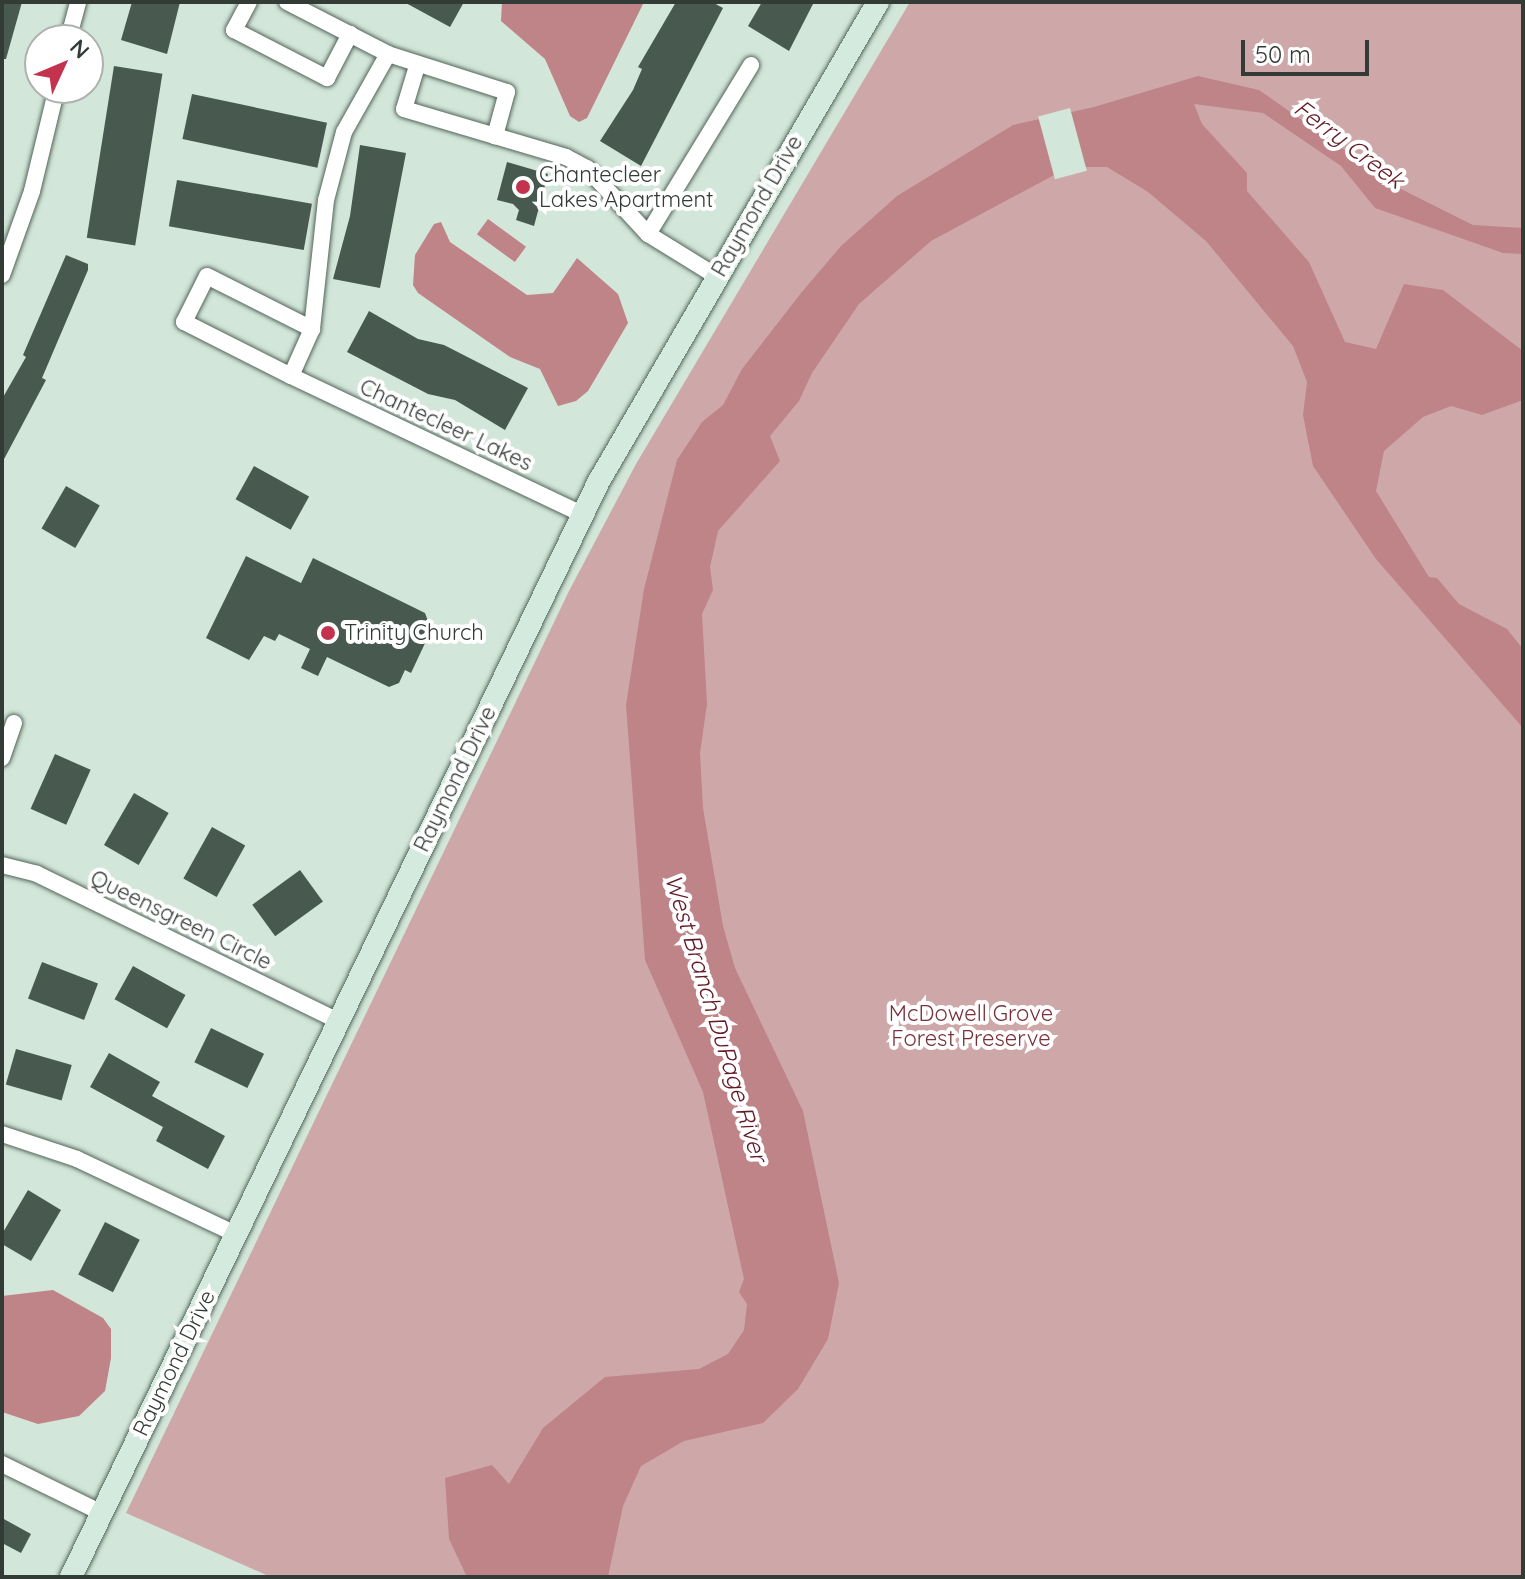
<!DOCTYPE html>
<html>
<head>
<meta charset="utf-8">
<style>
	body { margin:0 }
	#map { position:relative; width:1525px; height:1579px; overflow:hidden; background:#d2e6d9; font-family:Quicksand,sans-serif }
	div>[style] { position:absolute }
	.green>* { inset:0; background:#cea8a9 }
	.water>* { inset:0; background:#bf8487; transform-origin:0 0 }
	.pier>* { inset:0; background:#d2e6d9; transform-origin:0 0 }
	.building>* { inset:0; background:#48594f; transform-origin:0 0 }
	.roads { filter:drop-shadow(0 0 2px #53655a) drop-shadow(0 0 2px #53655a) }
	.street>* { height:16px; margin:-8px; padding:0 8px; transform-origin:8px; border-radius:8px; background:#fff }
	.secondary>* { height:22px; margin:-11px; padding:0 11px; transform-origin:11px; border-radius:11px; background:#d5eade }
	.dots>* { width:22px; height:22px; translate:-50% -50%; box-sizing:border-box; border:4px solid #fff; border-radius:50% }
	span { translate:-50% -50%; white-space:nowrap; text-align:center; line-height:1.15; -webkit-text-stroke:8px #fff; paint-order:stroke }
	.poi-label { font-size:22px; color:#333b36 }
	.left { translate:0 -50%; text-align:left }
	.street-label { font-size:22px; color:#333b36 }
	.park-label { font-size:22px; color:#793039 }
	.water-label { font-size:24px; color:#621a26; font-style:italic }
	.frame { position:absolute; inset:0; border:4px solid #333b36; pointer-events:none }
	.north { position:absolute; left:24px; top:24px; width:80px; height:80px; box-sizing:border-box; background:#fff; border:2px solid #adb1af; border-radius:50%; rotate:46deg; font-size:22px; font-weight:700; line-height:32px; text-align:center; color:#333b36 }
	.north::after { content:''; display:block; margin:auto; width:28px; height:36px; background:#c4334e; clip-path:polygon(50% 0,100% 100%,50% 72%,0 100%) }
	.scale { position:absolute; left:1241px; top:40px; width:128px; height:36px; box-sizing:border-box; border:4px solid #333b36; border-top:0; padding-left:10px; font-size:24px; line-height:28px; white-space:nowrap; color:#333b36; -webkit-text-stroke:6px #fff; paint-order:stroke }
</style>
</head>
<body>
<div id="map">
	<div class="green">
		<div style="clip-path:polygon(910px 2px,1523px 2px,1523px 1577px,271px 1577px,126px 1513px,569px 591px,636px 464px)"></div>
	</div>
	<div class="water">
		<div style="clip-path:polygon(502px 2px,644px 2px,587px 118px,579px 122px,570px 116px,545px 59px,501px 21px)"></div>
		<div style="clip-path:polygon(1198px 76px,1259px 90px,1401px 189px,1473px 225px,1523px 228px,1523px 254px,1503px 253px,1375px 208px,1341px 166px,1263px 113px,1194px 104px,1202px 124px,1247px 173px,1247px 191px,1309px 262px,1345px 342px,1376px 349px,1404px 284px,1443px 290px,1523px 351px,1523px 400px,1482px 415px,1451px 406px,1423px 417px,1384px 451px,1376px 491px,1429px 577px,1437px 578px,1459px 604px,1507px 629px,1523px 649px,1523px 728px,1376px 559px,1313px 466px,1303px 415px,1307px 382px,1293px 346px,1206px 241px,1148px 192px,1107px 167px,1069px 167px,931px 241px,859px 304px,812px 373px,799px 401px,770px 436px,780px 461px,718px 531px,710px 567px,713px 590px,702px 614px,707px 704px,700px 753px,703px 808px,723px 926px,735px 968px,803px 1111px,839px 1283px,828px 1339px,798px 1389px,763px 1423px,684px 1441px,641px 1466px,623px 1506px,608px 1577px,467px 1577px,449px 1539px,445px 1478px,492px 1465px,509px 1484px,543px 1428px,605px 1377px,699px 1369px,728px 1354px,744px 1330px,747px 1304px,739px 1292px,744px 1279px,703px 1092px,645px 960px,626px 705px,644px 589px,677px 460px,702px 422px,723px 405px,742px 369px,801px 293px,841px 246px,897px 196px,1013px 125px,1094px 107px)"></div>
		<div style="left:488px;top:219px;width:47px;height:19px;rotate:36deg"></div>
		<div style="clip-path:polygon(441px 222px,450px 242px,527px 295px,553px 293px,577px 258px,618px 294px,628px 323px,588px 391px,576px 401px,558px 406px,540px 369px,510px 357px,418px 293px,413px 285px,415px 255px,434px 224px)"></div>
		<div style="clip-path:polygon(53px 1290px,103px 1318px,111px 1329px,111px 1358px,105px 1391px,79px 1416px,38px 1424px,2px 1412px,2px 1296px)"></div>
	</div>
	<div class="pier">
		<div style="left:1070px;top:108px;width:65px;height:33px;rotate:75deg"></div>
	</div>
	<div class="building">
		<div style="clip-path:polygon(2px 2px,22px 2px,6px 59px,2px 59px)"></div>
		<div style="clip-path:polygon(132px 2px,180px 2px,167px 54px,121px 40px)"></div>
		<div style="clip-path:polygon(404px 2px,464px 2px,450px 27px)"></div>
		<div style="clip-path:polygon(676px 2px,712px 2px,723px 8px,641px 166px,600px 141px,633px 90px,642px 69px,638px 67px)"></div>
		<div style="clip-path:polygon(762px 2px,814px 2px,789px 51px,748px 26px)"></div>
		<div style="left:114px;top:66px;width:49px;height:174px;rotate:9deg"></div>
		<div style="left:192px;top:94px;width:138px;height:46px;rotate:12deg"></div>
		<div style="clip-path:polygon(360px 145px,406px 153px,380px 288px,333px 279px,350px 216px)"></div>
		<div style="clip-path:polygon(507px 162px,548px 174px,534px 226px,516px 220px,519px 210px,513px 204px,497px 200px)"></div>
		<div style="left:177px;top:180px;width:137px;height:47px;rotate:10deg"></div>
		<div style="clip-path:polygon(66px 255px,88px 264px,88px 270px,42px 378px,46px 380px,2px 463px,2px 399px,26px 357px,23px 355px)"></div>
		<div style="clip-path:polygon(369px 311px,418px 339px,444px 345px,528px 388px,505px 430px,455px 400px,428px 394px,347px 352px)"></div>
		<div style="left:254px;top:466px;width:63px;height:38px;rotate:29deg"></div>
		<div style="left:66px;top:486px;width:39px;height:49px;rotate:30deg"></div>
		<div style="clip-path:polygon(246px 556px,301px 583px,313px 558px,425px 613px,429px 624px,423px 636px,427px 639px,411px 673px,405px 670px,399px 683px,389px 687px,327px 657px,318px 676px,301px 668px,310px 649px,279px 634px,275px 641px,264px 636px,249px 660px,206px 638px)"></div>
		<div style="left:55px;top:754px;width:39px;height:60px;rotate:24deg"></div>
		<div style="left:134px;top:793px;width:40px;height:60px;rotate:30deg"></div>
		<div style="left:212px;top:827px;width:38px;height:59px;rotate:29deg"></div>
		<div style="left:300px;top:870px;width:39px;height:59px;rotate:54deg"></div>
		<div style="left:42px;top:962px;width:60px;height:39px;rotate:21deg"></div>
		<div style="left:133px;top:966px;width:60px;height:38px;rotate:29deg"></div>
		<div style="left:211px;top:1028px;width:59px;height:38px;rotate:26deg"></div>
		<div style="left:16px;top:1049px;width:58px;height:37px;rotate:16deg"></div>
		<div style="clip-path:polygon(109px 1053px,160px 1082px,152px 1096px,225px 1136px,208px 1169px,156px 1141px,163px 1127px,90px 1087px)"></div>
		<div style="clip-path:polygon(28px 1190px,61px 1210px,31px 1261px,2px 1244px,2px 1234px)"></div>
		<div style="left:105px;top:1222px;width:39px;height:59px;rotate:27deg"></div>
		<div style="clip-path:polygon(2px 1518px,31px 1534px,21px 1553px,2px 1543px)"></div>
	</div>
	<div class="roads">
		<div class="street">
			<div style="left:249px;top:2px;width:32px;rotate:118deg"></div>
			<div style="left:234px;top:30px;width:105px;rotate:27.3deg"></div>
			<div style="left:327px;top:78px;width:50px;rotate:-62.4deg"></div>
			<div style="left:287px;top:2px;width:114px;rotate:27.2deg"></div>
			<div style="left:388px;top:54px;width:125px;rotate:17.7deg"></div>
			<div style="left:507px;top:92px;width:46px;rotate:105.3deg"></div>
			<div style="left:68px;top:40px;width:39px;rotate:-75deg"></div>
			<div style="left:388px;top:54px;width:90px;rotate:119.4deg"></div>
			<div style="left:344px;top:132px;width:70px;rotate:104.8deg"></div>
			<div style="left:326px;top:200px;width:130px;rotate:96.2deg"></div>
			<div style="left:312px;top:329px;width:51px;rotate:114.1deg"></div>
			<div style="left:291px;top:376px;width:322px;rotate:25.4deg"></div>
			<div style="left:417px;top:66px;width:45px;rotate:106.8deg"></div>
			<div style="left:404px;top:109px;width:169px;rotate:16.5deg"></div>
			<div style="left:566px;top:157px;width:24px;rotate:28deg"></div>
			<div style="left:587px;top:168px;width:90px;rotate:47.3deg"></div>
			<div style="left:648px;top:234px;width:80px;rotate:31.7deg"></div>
			<div style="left:648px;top:234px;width:198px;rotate:-58.6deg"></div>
			<div style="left:2px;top:275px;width:89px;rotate:-70.3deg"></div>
			<div style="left:32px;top:191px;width:106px;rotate:-76.4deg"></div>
			<div style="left:291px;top:376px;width:120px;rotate:-153.2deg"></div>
			<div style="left:184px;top:322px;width:51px;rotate:-63.4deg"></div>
			<div style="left:207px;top:276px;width:118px;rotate:26.8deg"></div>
			<div style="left:2px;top:758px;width:37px;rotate:-71deg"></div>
			<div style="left:2px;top:865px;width:36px;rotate:14deg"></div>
			<div style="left:37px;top:874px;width:335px;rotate:26deg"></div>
			<div style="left:2px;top:1134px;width:79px;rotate:18.4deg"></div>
			<div style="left:77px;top:1159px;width:176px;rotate:25.3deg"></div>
			<div style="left:2px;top:1464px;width:111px;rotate:26.1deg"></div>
		</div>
		<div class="secondary">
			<div style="left:71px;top:1577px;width:1217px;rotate:-64.28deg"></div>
			<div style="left:599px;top:481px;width:554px;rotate:-59.78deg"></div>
		</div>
	</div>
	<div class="dots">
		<div style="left:523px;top:187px;background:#c4334e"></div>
		<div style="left:328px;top:633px;background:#c4334e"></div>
	</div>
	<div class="poi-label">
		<span class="left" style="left:539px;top:187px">Chantecleer<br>Lakes Apartment</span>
		<span class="left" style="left:344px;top:633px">Trinity Church</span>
	</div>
	<div class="street-label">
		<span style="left:757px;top:206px;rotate:-60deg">Raymond Drive</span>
		<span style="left:446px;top:425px;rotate:25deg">Chantecleer Lakes</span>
		<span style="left:455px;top:779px;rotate:-64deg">Raymond Drive</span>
		<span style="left:181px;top:920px;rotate:26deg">Queensgreen Circle</span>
		<span style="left:174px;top:1363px;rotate:-64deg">Raymond Drive</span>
	</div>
	<div class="park-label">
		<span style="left:971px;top:1026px">McDowell Grove<br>Forest Preserve</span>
	</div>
	<div class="water-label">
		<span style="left:1349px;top:144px;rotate:37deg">Ferry Creek</span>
		<span style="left:716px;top:1018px;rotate:73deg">West Branch DuPage River</span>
	</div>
	<div class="frame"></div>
	<div class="north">N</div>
	<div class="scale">50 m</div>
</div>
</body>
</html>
